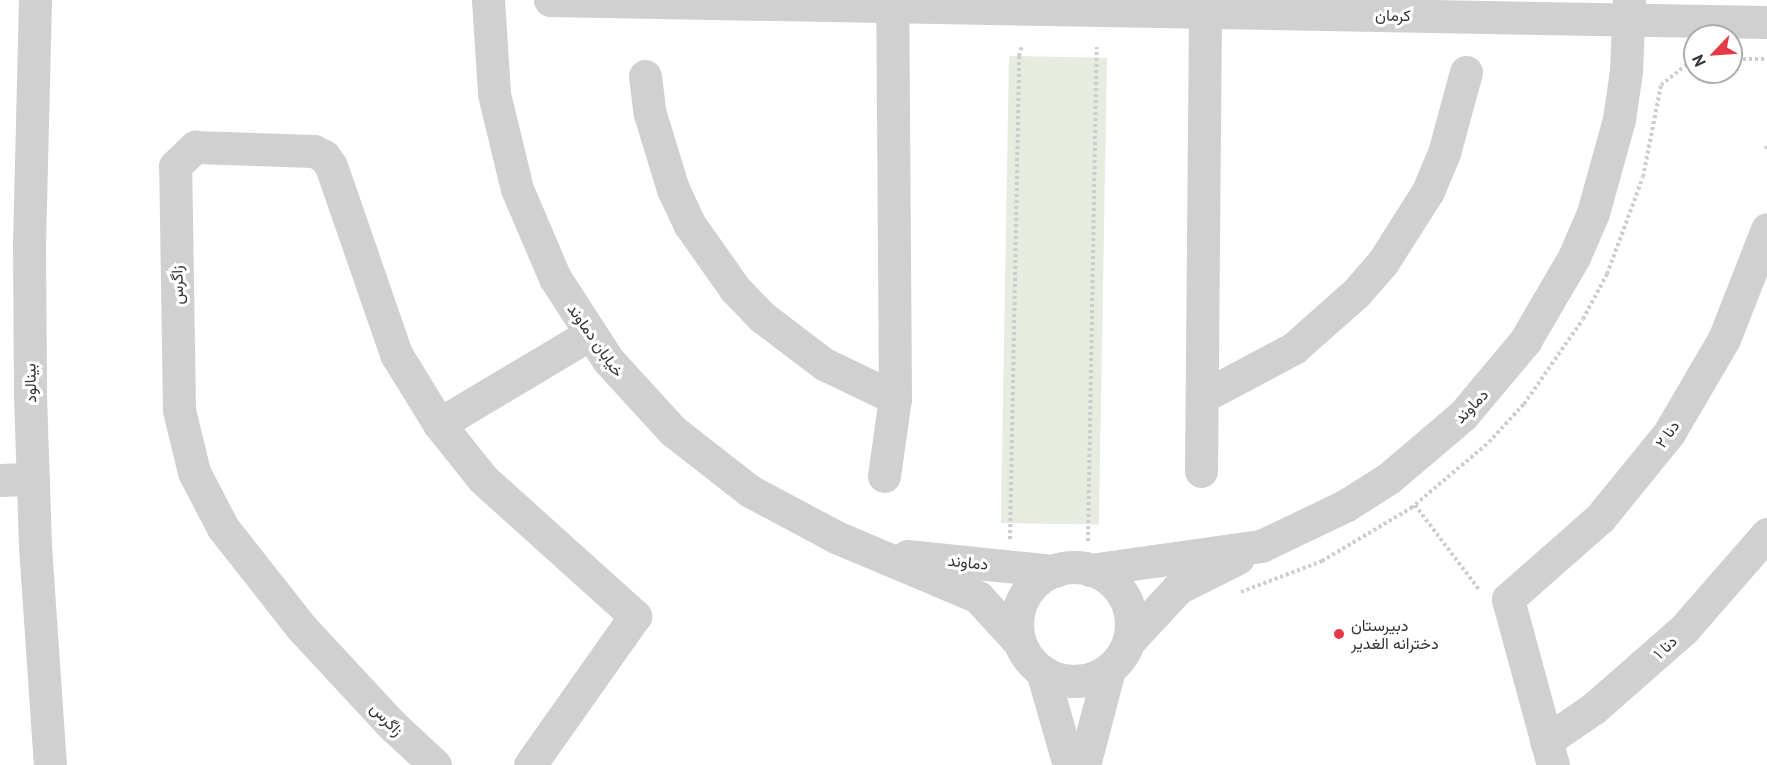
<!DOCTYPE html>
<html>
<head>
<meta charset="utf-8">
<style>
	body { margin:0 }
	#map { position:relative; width:1767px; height:765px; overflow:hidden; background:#fff; font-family:"PT Sans",Vazirmatn,sans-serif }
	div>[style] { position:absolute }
	.green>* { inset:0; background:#e6ecdf; transform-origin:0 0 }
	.path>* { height:4px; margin-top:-2px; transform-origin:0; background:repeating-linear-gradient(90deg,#cdcdcd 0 3px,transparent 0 6px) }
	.minor>* { height:33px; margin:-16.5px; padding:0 16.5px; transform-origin:16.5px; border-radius:16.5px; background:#d0d0d0 }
	.minor>.ring { margin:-16.5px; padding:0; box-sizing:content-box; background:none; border:33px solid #d0d0d0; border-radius:50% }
	.dots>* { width:16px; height:16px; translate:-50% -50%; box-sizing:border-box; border:3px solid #fff; border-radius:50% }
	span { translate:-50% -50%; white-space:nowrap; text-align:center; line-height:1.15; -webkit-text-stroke:6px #fff; paint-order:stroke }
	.street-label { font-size:16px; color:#333 }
	.poi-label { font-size:16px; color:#333 }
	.left { translate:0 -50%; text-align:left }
	.north { position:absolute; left:1683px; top:24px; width:60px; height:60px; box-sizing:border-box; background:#fff; border:2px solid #adadad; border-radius:50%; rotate:245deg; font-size:16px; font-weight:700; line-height:24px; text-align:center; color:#333 }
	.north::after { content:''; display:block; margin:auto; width:21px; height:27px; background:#e63946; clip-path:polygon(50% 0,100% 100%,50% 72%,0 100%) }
</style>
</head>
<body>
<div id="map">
	<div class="green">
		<div style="left:1009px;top:56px;width:98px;height:467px;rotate:1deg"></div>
	</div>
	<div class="path">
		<div style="left:1731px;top:59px;width:36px"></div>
		<div style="left:1766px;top:149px;width:4px;rotate:-76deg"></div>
		<div style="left:1415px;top:505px;width:108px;rotate:52.9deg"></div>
		<div style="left:1010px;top:539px;width:483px;rotate:-88.9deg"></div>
		<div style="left:1019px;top:56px;width:10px;rotate:-73deg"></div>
		<div style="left:1088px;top:541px;width:494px;rotate:-89deg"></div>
		<div style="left:1241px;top:592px;width:87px;rotate:-20.9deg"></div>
		<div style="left:1322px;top:561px;width:104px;rotate:-30.8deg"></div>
		<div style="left:1411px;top:508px;width:102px;rotate:-40.2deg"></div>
		<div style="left:1489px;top:442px;width:52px;rotate:-47.4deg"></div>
		<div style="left:1524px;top:404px;width:103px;rotate:-55.2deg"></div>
		<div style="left:1583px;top:319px;width:51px;rotate:-61.9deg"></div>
		<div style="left:1607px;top:274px;width:103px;rotate:-69.6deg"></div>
		<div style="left:1643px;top:177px;width:94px;rotate:-78.9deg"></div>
		<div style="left:1661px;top:85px;width:43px;rotate:-38.5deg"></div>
	</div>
	<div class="minor">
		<div style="left:35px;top:0;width:244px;rotate:91.4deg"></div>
		<div style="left:29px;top:244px;width:151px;rotate:89.6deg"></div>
		<div style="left:30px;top:395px;width:151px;rotate:88.1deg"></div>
		<div style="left:35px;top:546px;width:220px;rotate:86.1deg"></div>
		<div style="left:488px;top:0;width:94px;rotate:86.3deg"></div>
		<div style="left:494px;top:94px;width:98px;rotate:76.4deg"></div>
		<div style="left:517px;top:189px;width:97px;rotate:66.9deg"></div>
		<div style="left:555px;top:278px;width:98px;rotate:57.1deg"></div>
		<div style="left:608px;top:360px;width:96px;rotate:47.5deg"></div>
		<div style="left:673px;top:431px;width:98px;rotate:37.9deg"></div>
		<div style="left:750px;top:491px;width:98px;rotate:28.1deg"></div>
		<div style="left:836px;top:537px;width:154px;rotate:22.9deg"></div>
		<div style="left:978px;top:597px;width:62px;rotate:47.6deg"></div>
		<div style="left:550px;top:0;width:1217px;rotate:1.04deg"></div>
		<div style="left:645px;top:76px;width:38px;rotate:83deg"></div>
		<div style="left:650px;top:114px;width:78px;rotate:73deg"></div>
		<div style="left:673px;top:189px;width:40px;rotate:65deg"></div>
		<div style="left:690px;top:225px;width:78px;rotate:54.9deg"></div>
		<div style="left:735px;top:289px;width:39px;rotate:46deg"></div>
		<div style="left:762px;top:317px;width:78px;rotate:37.2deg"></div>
		<div style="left:824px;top:364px;width:79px;rotate:25.6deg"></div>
		<div style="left:1202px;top:397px;width:104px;rotate:-28deg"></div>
		<div style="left:1294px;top:348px;width:83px;rotate:-41.6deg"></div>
		<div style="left:1356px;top:293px;width:41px;rotate:-48.9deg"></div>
		<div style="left:1383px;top:262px;width:84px;rotate:-57.6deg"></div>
		<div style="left:1428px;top:191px;width:41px;rotate:-67.2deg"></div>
		<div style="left:1444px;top:153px;width:84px;rotate:-74.8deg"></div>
		<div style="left:439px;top:424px;width:176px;rotate:-30.8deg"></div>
		<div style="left:1201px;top:471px;width:459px;rotate:-89.5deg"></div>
		<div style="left:884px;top:476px;width:79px;rotate:-82deg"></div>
		<div style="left:895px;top:398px;width:392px;rotate:-90.4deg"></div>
		<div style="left:892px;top:6px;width:15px;rotate:-23deg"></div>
		<div style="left:0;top:480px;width:33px;rotate:-2deg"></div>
		<div style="left:907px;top:556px;width:149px;rotate:5.8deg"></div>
		<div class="ring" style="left:1017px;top:567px;width:81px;height:81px"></div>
		<div style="left:1090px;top:570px;width:173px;rotate:-8deg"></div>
		<div style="left:1261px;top:546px;width:93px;rotate:-25.5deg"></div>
		<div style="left:1345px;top:506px;width:52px;rotate:-32.5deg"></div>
		<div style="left:1389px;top:478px;width:97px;rotate:-40.4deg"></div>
		<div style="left:1463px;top:415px;width:97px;rotate:-50deg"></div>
		<div style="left:1525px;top:341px;width:97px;rotate:-59.7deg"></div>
		<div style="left:1574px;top:257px;width:48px;rotate:-66.6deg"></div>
		<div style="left:1593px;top:213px;width:98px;rotate:-74.5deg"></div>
		<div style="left:1619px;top:119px;width:49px;rotate:-81.7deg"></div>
		<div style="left:1626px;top:71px;width:71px;rotate:-87.6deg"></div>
		<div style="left:1129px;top:641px;width:72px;rotate:-47.2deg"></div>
		<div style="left:1178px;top:588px;width:67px;rotate:-26.6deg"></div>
		<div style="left:1042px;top:671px;width:98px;rotate:74deg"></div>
		<div style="left:1546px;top:741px;width:58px;rotate:-34.5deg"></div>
		<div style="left:1594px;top:708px;width:120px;rotate:-41.3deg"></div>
		<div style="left:1684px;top:629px;width:126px;rotate:-48.9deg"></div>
		<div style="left:435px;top:765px;width:60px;rotate:-137deg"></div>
		<div style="left:391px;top:724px;width:132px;rotate:-132.9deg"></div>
		<div style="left:301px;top:627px;width:126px;rotate:-128.2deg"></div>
		<div style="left:223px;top:528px;width:63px;rotate:-117.4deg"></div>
		<div style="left:194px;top:472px;width:64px;rotate:-103.6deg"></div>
		<div style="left:179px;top:410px;width:244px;rotate:-90.9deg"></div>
		<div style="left:175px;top:166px;width:28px;rotate:-44deg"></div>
		<div style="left:195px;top:147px;width:119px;rotate:1.9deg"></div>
		<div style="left:314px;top:151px;width:11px;rotate:27deg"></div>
		<div style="left:324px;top:156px;width:12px;rotate:55deg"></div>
		<div style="left:331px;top:166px;width:199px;rotate:70.9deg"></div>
		<div style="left:396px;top:354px;width:82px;rotate:58.4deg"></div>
		<div style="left:439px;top:424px;width:70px;rotate:51.3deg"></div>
		<div style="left:483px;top:479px;width:205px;rotate:42deg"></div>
		<div style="left:635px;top:616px;width:182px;rotate:125.2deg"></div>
		<div style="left:1084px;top:765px;width:98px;rotate:-75.3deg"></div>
		<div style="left:1553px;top:765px;width:172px;rotate:-105.2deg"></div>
		<div style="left:1508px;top:599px;width:123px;rotate:-41.4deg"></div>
		<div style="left:1600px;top:518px;width:109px;rotate:-50.9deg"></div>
		<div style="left:1669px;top:433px;width:109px;rotate:-59.7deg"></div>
		<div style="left:1724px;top:339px;width:118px;rotate:-68.6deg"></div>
	</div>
	<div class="dots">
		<div style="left:1339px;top:634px;background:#e63946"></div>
	</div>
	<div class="street-label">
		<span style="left:1393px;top:15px;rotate:1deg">کرمان</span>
		<span style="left:177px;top:285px;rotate:-91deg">زاگرس</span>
		<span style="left:596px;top:340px;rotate:55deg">خیابان دماوند</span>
		<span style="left:30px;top:383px;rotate:-91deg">بینالود</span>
		<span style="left:1471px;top:406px;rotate:-46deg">دماوند</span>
		<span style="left:1667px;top:434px;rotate:-55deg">دنا ۲</span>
		<span style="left:968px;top:562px;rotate:6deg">دماوند</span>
		<span style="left:1665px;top:647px;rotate:-43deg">دنا ۱</span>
		<span style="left:387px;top:719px;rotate:46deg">زاگرس</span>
	</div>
	<div class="poi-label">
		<span class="left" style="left:1351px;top:634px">دبیرستان<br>دخترانه الغدیر</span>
	</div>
	<div class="north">N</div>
</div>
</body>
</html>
